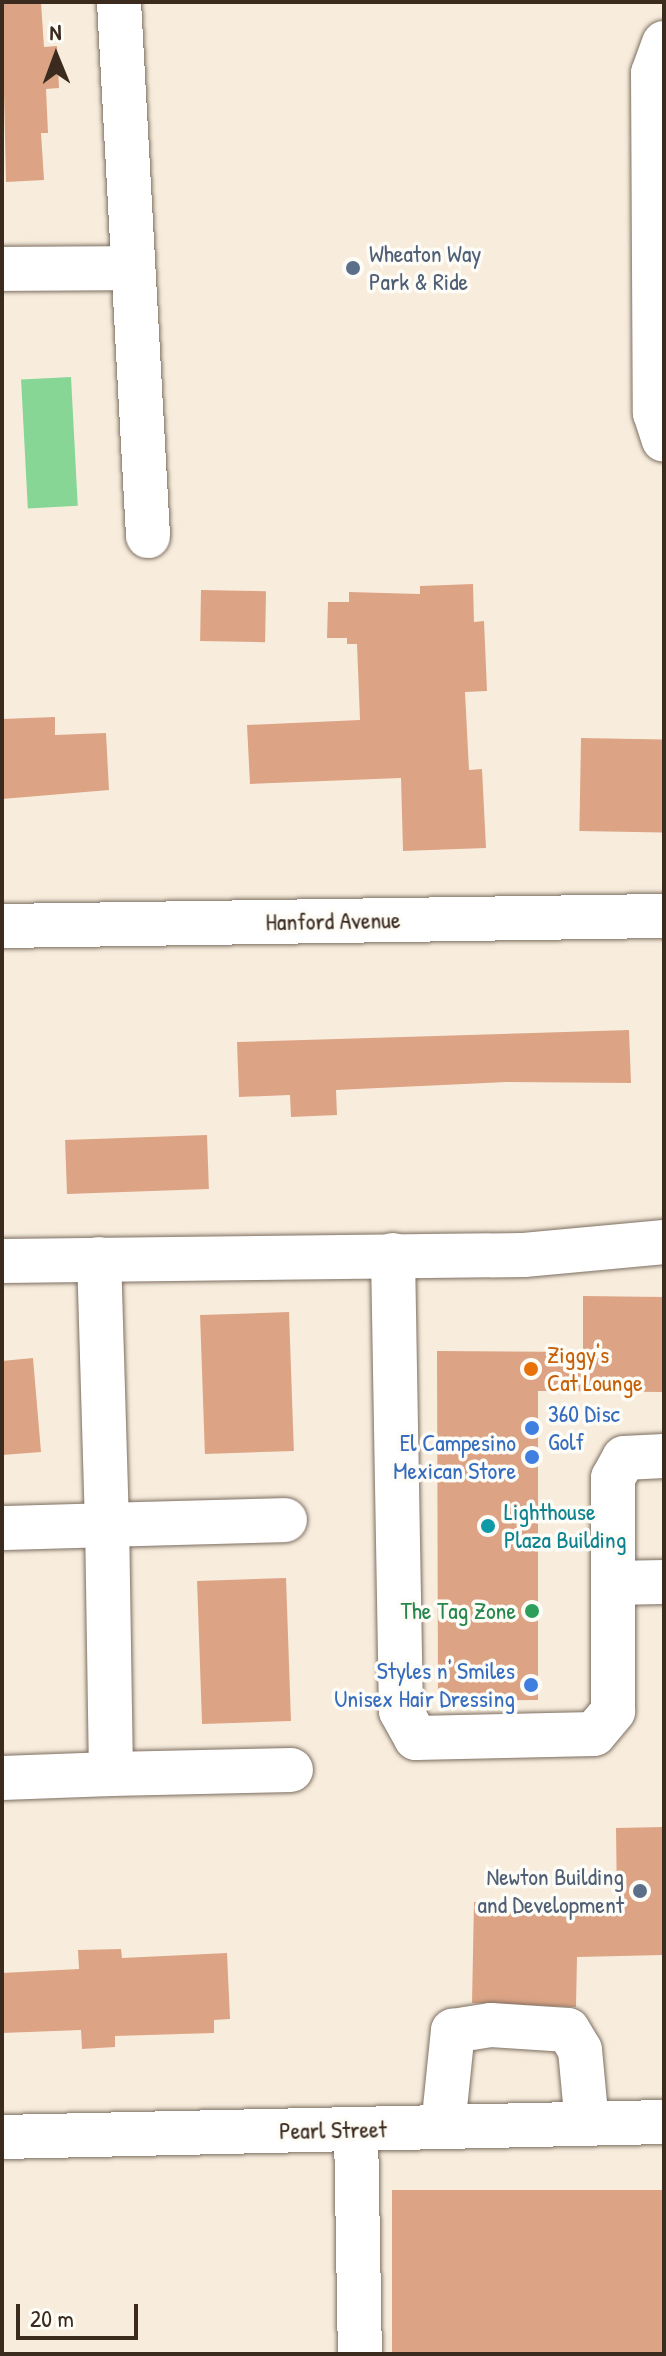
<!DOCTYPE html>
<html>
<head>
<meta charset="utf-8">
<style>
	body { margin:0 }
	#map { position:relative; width:666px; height:2356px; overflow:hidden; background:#f8eddd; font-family:"Patrick Hand",sans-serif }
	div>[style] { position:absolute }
	.green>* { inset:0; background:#87d696; transform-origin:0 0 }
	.building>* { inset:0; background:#dca485; transform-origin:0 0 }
	.roads { filter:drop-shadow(0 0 2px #7d6e61) drop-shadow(0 0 2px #7d6e61) }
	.minor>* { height:44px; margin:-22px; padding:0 22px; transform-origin:22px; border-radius:22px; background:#fff }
	.dots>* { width:22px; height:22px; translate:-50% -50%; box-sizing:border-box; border:4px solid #fdfcf7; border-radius:50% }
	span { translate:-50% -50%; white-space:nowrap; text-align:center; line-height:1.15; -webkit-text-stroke:7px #fdfcf7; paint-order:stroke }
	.service-label { font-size:24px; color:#4e5e75 }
	.left { translate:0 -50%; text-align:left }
	.right { translate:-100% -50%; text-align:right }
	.street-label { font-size:24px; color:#3b2a1e }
	.food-label { font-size:24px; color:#c56008 }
	.shop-label { font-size:24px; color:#366cbe }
	.culture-label { font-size:24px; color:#0d838f }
	.leisure-label { font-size:24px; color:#27864d }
	.frame { position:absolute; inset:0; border:4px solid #3b2a1e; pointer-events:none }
	.north { position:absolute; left:16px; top:16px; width:80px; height:80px; -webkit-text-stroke:6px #fdfcf7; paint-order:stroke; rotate:359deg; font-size:22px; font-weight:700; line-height:32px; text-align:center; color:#3b2a1e }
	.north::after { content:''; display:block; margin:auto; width:28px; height:36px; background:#3b2a1e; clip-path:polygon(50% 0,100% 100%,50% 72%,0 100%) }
	.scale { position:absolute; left:16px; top:2304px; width:122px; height:36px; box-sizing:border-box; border:4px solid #3b2a1e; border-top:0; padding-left:10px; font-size:24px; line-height:28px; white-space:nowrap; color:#3b2a1e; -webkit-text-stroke:6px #fdfcf7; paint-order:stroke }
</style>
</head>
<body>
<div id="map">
	<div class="green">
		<div style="left:71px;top:377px;width:129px;height:50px;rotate:87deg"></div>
	</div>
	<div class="building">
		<div style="clip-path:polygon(2px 2px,41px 2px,44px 47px,57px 46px,59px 88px,46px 89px,48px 133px,41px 133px,44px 180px,6px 182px)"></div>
		<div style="clip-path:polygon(473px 584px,474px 622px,484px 621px,487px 691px,465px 692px,469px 770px,482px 769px,486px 848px,403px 851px,401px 778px,250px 784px,247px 725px,360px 720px,357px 644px,347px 644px,347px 638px,327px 638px,328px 602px,349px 602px,349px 592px,420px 594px,420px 586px)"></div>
		<div style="left:201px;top:590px;width:65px;height:51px;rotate:1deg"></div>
		<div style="clip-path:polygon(55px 717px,55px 735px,106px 733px,109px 790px,2px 799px,2px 719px)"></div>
		<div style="left:581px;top:738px;width:83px;height:93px;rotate:1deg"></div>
		<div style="clip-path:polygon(629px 1030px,631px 1083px,507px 1082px,336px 1090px,337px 1115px,291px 1117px,290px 1095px,239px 1097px,237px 1042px)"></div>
		<div style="left:207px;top:1135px;width:54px;height:142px;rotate:88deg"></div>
		<div style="clip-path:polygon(583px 1296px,664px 1297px,664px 1392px,538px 1391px,538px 1700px,438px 1701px,437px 1351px,583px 1352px)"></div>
		<div style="left:289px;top:1312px;width:139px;height:89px;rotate:88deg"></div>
		<div style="clip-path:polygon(33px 1358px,41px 1452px,2px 1455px,2px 1361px)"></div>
		<div style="left:286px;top:1578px;width:143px;height:89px;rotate:88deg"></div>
		<div style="clip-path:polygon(664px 1827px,664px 1955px,577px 1957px,576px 2007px,472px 2003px,474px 1902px,617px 1904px,616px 1828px)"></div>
		<div style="clip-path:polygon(121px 1949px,122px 1958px,227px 1953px,230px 2019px,214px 2020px,214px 2033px,115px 2036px,115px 2047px,82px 2049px,81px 2030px,2px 2033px,2px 1973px,79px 1969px,78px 1950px)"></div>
		<div style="left:664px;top:2190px;width:164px;height:272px;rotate:90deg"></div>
	</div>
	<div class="roads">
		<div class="minor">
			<div style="left:119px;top:2px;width:535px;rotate:86.89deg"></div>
			<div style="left:664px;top:43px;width:32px;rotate:110deg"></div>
			<div style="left:653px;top:73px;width:340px;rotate:89.7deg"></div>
			<div style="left:655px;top:413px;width:28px;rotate:72deg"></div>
			<div style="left:2px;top:269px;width:131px;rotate:-0.4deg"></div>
			<div style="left:2px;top:926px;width:662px;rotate:-0.87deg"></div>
			<div style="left:393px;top:1255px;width:456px;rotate:89deg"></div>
			<div style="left:401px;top:1711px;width:31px;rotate:61deg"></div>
			<div style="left:416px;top:1738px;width:178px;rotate:-1.3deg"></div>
			<div style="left:594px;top:1734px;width:30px;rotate:-50deg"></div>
			<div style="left:613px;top:1711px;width:233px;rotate:-90deg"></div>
			<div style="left:613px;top:1478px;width:23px;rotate:-61deg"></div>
			<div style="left:624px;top:1458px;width:40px;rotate:-2.9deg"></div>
			<div style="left:2px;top:1261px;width:522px;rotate:-0.66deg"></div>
			<div style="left:524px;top:1255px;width:141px;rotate:-5.3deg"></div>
			<div style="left:2px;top:1528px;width:105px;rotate:-1.6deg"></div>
			<div style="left:107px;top:1525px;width:266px;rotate:-91.7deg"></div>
			<div style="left:613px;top:1583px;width:51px;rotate:-1.1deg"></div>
			<div style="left:111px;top:1774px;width:180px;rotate:-1.3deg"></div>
			<div style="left:2px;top:1778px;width:109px;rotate:-2.1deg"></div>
			<div style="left:111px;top:1774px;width:249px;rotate:-90.9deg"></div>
			<div style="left:107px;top:1525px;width:178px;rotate:-1.6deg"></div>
			<div style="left:443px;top:2127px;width:97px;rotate:-84.1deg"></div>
			<div style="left:453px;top:2031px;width:38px;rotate:-9deg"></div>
			<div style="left:491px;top:2025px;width:77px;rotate:3.7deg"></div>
			<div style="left:568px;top:2030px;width:23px;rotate:59deg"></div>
			<div style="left:580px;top:2050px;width:74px;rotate:84.6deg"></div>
			<div style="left:356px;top:2129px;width:225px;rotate:89deg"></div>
			<div style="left:2px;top:2137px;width:662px;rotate:-1.3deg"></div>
		</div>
	</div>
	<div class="dots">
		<div style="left:353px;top:268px;background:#5c6f8a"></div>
		<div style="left:531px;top:1369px;background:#e8710a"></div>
		<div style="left:532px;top:1428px;background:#3f7fe0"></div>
		<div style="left:532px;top:1457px;background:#3f7fe0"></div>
		<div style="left:488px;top:1526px;background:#0f9aa8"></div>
		<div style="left:532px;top:1611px;background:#2e9e5b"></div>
		<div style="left:531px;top:1685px;background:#3f7fe0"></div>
		<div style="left:640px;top:1891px;background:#5c6f8a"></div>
	</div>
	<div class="service-label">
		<span class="left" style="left:369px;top:268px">Wheaton Way<br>Park &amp; Ride</span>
		<span class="right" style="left:624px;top:1891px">Newton Building<br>and Development</span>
	</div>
	<div class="street-label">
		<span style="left:333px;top:921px;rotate:-1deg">Hanford Avenue</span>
		<span style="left:333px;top:2130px;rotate:-1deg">Pearl Street</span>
	</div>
	<div class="food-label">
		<span class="left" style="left:547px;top:1369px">Ziggy's<br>Cat Lounge</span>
	</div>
	<div class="shop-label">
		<span class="left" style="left:548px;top:1428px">360 Disc<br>Golf</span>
		<span class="right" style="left:516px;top:1457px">El Campesino<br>Mexican Store</span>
		<span class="right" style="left:515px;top:1685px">Styles n' Smiles<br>Unisex Hair Dressing</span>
	</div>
	<div class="culture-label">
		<span class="left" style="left:504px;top:1526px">Lighthouse<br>Plaza Building</span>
	</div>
	<div class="leisure-label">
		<span class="right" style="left:516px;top:1611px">The Tag Zone</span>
	</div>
	<div class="frame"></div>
	<div class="north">N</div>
	<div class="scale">20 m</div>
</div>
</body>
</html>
